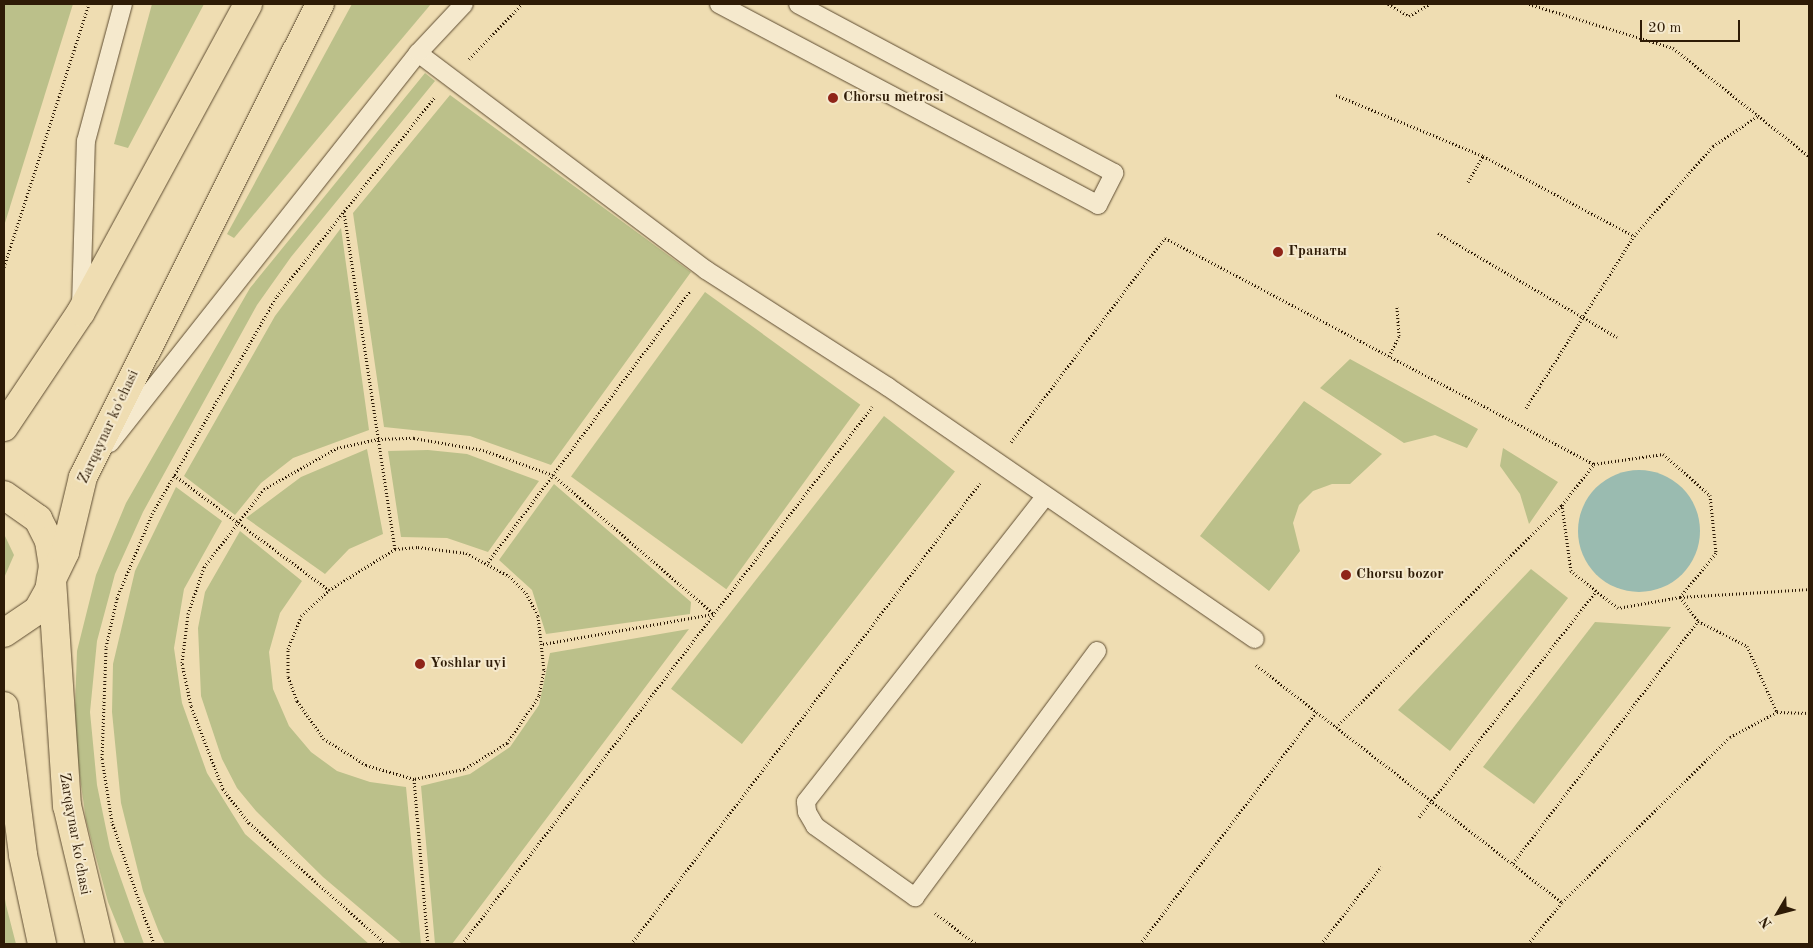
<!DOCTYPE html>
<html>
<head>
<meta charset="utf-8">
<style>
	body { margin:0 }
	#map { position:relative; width:1813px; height:948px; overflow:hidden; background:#efddb2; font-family:"Old Standard TT",serif }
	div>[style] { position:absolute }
	.green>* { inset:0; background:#bbc08a; transform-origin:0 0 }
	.water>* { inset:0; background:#9abbb0 }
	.round { border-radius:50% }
	.path>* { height:3px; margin-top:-1.5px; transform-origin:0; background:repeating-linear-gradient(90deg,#2e1b06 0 1px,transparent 0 3.5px) }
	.roads { filter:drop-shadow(0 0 1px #5e4c31) drop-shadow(0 0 1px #5e4c31) }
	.service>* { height:18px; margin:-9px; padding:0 9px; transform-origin:9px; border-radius:9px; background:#f5e9cd }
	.primary>* { height:28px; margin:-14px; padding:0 14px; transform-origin:14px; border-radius:14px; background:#efddb2 }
	.dots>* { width:14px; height:14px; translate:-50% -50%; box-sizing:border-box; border:2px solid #f5e9cd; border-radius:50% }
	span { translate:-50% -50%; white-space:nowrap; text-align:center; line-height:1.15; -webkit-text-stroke:4px #f5e9cd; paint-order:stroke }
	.poi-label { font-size:15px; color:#2e1b06; font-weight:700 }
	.left { translate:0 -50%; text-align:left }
	.street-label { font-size:15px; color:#2e1b06 }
	.frame { position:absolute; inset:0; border:5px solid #2e1b06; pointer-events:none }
	.north { position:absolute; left:1753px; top:888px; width:50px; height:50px; -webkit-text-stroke:4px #f5e9cd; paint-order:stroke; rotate:233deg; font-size:14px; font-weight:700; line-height:20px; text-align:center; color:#2e1b06 }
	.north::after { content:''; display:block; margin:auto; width:18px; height:22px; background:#2e1b06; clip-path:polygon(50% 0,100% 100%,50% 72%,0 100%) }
	.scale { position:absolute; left:1640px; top:20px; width:100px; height:22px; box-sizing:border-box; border:2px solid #2e1b06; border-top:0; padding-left:6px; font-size:15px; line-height:18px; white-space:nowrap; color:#2e1b06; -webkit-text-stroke:4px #f5e9cd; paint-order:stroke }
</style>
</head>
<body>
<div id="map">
	<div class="green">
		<div style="clip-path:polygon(4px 4px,73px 4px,4px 226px)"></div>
		<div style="clip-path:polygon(152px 4px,204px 4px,128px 148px,114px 144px)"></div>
		<div style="clip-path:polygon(352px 4px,431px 4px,234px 238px,227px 234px)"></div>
		<div style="clip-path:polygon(425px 73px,435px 81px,291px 257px,257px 305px,143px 512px,115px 574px,97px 641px,90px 712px,97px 785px,110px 848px,144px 944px,125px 944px,108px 902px,86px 820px,74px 735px,77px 651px,96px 575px,126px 503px,250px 288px)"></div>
		<div style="clip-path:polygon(450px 95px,691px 272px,551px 465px,470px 436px,384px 427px,353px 213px)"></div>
		<div style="clip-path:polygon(341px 228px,369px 430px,293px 458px,261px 483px,235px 515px,184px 476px,275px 316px)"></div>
		<div style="left:705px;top:292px;width:192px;height:228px;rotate:36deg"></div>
		<div style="clip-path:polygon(1350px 359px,1478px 429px,1467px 448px,1435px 435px,1404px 443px,1320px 388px)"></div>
		<div style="clip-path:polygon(1304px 401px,1382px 454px,1350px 484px,1332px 484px,1313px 491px,1299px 505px,1293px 523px,1300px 551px,1269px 591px,1200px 536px)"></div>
		<div style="left:884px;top:416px;width:90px;height:346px;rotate:38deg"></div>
		<div style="clip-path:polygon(1503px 448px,1558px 482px,1529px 524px,1520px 494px,1500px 466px)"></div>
		<div style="clip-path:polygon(367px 449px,383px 534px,349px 549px,325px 574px,246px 518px,301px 477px)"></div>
		<div style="clip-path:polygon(428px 450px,467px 454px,539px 481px,488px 552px,447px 538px,401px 537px,388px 451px)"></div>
		<div style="clip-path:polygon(554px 484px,691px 602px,690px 614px,546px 634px,532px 590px,499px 560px)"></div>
		<div style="clip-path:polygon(176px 487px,222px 521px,184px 589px,174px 648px,182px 703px,207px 773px,245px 834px,369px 944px,165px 944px,159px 932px,143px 891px,121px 803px,112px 712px,113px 664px,135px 571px)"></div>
		<div style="clip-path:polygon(240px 531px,302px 581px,280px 613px,269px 652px,273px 689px,289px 726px,311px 752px,337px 771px,370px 782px,406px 787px,421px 944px,402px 944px,323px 877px,256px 811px,237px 788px,222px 759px,201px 696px,198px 628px,205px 592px)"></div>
		<div style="clip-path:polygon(4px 534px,14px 555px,4px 578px)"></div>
		<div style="clip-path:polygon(1531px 569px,1568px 598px,1450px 751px,1398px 710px)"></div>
		<div style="clip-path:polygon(1595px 622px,1671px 627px,1534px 804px,1483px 767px)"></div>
		<div style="clip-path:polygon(689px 629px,452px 944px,435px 944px,421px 786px,470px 774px,510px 747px,539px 705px,550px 653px)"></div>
		<div style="clip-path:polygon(4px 893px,6px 905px,16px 944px,4px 944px)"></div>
	</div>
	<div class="water">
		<div class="round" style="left:1578px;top:470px;width:122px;height:122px"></div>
	</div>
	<div class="path">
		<div style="left:1388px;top:4px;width:24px;rotate:30deg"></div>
		<div style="left:1409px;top:16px;width:24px;rotate:-30deg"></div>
		<div style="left:1529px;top:4px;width:151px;rotate:17deg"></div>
		<div style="left:1673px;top:48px;width:174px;rotate:38.5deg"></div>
		<div style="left:469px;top:59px;width:76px;rotate:-46.1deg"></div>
		<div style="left:1336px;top:95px;width:159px;rotate:22.5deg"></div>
		<div style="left:1483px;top:156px;width:171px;rotate:27.9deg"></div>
		<div style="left:1468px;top:182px;width:30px;rotate:-60deg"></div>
		<div style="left:344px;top:212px;width:341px;rotate:81.4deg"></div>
		<div style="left:1438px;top:233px;width:207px;rotate:30.2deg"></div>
		<div style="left:4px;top:267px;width:276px;rotate:-72.1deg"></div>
		<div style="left:1389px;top:356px;width:22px;rotate:-63deg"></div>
		<div style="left:1399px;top:336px;width:29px;rotate:-94deg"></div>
		<div style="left:1526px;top:408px;width:203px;rotate:-57.9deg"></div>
		<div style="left:1634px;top:236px;width:120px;rotate:-48.7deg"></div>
		<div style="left:1713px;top:146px;width:54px;rotate:-33.7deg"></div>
		<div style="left:1011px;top:442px;width:256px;rotate:-53deg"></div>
		<div style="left:1165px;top:238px;width:485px;rotate:27.8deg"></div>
		<div style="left:1663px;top:454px;width:62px;rotate:41.1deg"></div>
		<div style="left:1710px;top:495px;width:58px;rotate:84.1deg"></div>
		<div style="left:1716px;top:553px;width:57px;rotate:129.3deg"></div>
		<div style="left:1680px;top:597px;width:63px;rotate:169.9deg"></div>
		<div style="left:1618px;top:608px;width:60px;rotate:-141.8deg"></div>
		<div style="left:1571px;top:571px;width:67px;rotate:-97.8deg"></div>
		<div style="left:1562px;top:505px;width:52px;rotate:-52deg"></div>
		<div style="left:1594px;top:464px;width:70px;rotate:-8.2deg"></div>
		<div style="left:174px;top:475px;width:193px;rotate:36.6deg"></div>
		<div style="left:418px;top:547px;width:48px;rotate:7.1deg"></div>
		<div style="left:466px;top:553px;width:49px;rotate:28.1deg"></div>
		<div style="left:509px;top:576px;width:24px;rotate:45deg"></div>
		<div style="left:526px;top:593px;width:26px;rotate:62deg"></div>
		<div style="left:538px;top:616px;width:54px;rotate:83.7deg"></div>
		<div style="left:544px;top:670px;width:26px;rotate:101deg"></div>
		<div style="left:539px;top:696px;width:57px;rotate:124.2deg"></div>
		<div style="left:507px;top:743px;width:50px;rotate:148.8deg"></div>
		<div style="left:464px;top:769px;width:51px;rotate:168.7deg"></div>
		<div style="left:414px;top:779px;width:50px;rotate:-163.7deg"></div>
		<div style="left:366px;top:765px;width:49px;rotate:-148.2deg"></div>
		<div style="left:324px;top:739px;width:47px;rotate:-125.4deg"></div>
		<div style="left:297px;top:701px;width:27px;rotate:-110deg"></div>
		<div style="left:288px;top:676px;width:27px;rotate:-90deg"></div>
		<div style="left:288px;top:649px;width:35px;rotate:-68deg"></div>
		<div style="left:301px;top:616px;width:38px;rotate:-43deg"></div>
		<div style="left:329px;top:590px;width:78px;rotate:-31.8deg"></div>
		<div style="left:395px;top:549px;width:23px;rotate:-5deg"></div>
		<div style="left:488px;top:562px;width:339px;rotate:-53.3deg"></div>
		<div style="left:1680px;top:597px;width:30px;rotate:53deg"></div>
		<div style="left:1698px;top:621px;width:55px;rotate:27deg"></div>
		<div style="left:1747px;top:646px;width:72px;rotate:65.6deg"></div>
		<div style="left:1680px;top:597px;width:129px;rotate:-3.5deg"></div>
		<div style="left:543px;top:644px;width:174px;rotate:-10deg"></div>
		<div style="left:1256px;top:665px;width:387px;rotate:37.8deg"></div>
		<div style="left:1336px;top:727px;width:317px;rotate:-44.5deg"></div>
		<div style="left:414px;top:779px;width:166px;rotate:85.2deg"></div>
		<div style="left:1419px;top:817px;width:287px;rotate:-51.9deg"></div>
		<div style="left:1513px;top:863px;width:305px;rotate:-52.6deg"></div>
		<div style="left:935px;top:913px;width:51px;rotate:37.1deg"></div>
		<div style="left:154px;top:944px;width:129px;rotate:-109deg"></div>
		<div style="left:112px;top:822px;width:65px;rotate:-98.9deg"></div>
		<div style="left:102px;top:758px;width:111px;rotate:-87.9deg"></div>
		<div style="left:106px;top:647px;width:50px;rotate:-77.3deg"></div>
		<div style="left:117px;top:598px;width:91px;rotate:-67.4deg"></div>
		<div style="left:152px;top:514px;width:251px;rotate:-60.2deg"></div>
		<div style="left:277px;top:296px;width:254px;rotate:-51.6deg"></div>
		<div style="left:386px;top:944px;width:183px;rotate:-138.5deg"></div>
		<div style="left:249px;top:823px;width:43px;rotate:-127.4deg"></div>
		<div style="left:223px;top:789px;width:89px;rotate:-111.1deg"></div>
		<div style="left:191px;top:706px;width:44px;rotate:-101.8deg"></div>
		<div style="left:182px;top:663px;width:49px;rotate:-83deg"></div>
		<div style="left:188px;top:614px;width:50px;rotate:-71.2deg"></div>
		<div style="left:204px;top:567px;width:98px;rotate:-52.4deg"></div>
		<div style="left:264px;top:489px;width:84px;rotate:-29.3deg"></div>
		<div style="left:337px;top:448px;width:42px;rotate:-12.4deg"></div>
		<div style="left:378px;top:439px;width:36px;rotate:-2deg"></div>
		<div style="left:414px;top:438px;width:70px;rotate:9.9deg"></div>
		<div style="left:483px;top:450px;width:74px;rotate:19.7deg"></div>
		<div style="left:553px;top:475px;width:213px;rotate:40.8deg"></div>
		<div style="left:462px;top:944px;width:676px;rotate:-52.64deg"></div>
		<div style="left:631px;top:944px;width:578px;rotate:-52.87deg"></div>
		<div style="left:1140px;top:944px;width:293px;rotate:-52.8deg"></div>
		<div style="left:1321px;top:944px;width:98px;rotate:-52.1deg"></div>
		<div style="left:1528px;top:944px;width:54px;rotate:-51deg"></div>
		<div style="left:1562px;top:902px;width:235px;rotate:-44.5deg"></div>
		<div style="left:1730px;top:737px;width:53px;rotate:-28deg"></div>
		<div style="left:1777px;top:712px;width:32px;rotate:2deg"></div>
	</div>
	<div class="roads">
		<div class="service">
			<div style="left:719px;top:4px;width:429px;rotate:27.9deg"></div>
			<div style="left:1098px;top:205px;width:36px;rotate:-63deg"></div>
			<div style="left:1114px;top:173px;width:358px;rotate:-151.9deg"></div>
			<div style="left:418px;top:53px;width:361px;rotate:37deg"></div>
			<div style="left:706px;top:270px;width:216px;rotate:32.7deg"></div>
			<div style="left:888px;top:387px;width:445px;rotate:34.5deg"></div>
			<div style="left:81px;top:306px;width:165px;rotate:-88.3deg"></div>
			<div style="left:86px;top:141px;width:142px;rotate:-74.9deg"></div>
			<div style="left:110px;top:443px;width:497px;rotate:-51.7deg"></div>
			<div style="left:418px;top:53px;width:67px;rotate:-46.8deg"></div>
			<div style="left:1044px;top:498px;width:386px;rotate:128.1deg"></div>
			<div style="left:806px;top:802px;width:10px;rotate:84deg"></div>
			<div style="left:807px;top:812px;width:16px;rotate:60deg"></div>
			<div style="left:815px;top:826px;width:123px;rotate:35.4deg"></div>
			<div style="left:915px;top:897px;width:306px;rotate:-53.5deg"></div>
		</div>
		<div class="primary">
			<div style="left:4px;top:427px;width:138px;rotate:-56.2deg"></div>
			<div style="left:81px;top:312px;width:350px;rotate:-61.5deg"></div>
			<div style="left:4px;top:495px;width:42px;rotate:35.2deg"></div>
			<div style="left:38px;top:519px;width:25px;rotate:63deg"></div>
			<div style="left:49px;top:541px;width:25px;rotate:81deg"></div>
			<div style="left:53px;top:566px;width:24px;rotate:99deg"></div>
			<div style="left:49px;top:590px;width:23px;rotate:119deg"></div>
			<div style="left:38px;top:610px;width:41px;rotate:145.9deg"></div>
			<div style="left:4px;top:706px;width:150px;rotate:82.7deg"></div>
			<div style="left:23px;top:855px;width:91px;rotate:77.9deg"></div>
			<div style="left:100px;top:944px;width:142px;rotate:-103.4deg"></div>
			<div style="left:67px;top:806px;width:227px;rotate:-93.8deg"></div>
			<div style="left:52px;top:579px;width:30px;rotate:-64deg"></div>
			<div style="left:65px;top:552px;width:77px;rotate:-76.5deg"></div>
			<div style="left:83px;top:477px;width:529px;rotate:-63.39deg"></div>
		</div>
	</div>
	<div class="dots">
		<div style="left:833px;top:98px;background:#8f2418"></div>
		<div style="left:1278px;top:252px;background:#8f2418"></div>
		<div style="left:1346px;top:575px;background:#8f2418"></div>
		<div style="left:420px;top:664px;background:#8f2418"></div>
	</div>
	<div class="poi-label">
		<span class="left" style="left:843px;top:98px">Chorsu metrosi</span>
		<span class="left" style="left:1288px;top:252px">Гранаты</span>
		<span class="left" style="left:1356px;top:575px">Chorsu bozor</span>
		<span class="left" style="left:430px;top:664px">Yoshlar uyi</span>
	</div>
	<div class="street-label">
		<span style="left:109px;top:427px;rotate:-65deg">Zarqaynar ko'chasi</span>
		<span style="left:74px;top:834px;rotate:80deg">Zarqaynar ko'chasi</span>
	</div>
	<div class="frame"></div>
	<div class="north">N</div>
	<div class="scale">20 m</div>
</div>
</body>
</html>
